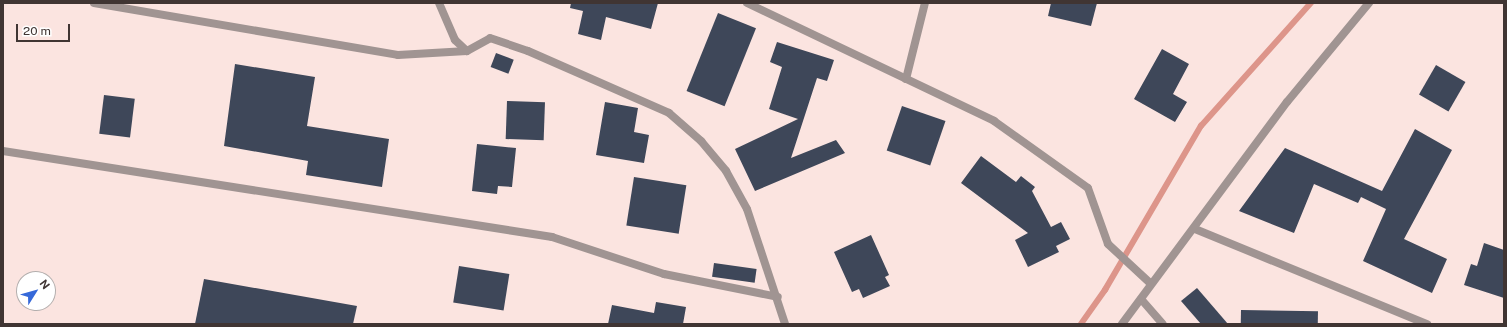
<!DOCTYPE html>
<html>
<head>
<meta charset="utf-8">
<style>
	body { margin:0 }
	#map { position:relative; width:1507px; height:327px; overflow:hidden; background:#fbe4e0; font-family:"Public Sans",sans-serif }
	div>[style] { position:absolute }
	.stream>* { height:5.5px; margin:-2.75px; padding:0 2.75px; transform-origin:2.75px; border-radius:2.75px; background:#dd958a }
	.building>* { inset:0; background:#3e4759; transform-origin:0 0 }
	.street>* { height:8px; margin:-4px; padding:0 4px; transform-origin:4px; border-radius:4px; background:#a09492 }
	span { translate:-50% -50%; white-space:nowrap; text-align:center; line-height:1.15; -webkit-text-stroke:4px #fff; paint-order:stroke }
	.frame { position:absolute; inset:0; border:4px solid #403533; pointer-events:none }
	.north { position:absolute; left:16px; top:271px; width:40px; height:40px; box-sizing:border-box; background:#fff; border:1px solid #b3aead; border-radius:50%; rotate:53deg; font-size:11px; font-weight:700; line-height:16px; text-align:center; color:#403533 }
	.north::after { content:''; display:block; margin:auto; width:14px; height:18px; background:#3669d9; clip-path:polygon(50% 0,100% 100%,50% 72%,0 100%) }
	.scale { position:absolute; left:16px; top:24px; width:54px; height:18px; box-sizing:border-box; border:2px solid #403533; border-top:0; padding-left:5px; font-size:12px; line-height:14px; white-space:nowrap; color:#403533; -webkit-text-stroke:3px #fff; paint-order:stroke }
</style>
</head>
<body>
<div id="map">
	<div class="stream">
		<div style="left:1081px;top:324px;width:42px;rotate:-54.8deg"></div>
		<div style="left:1105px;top:290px;width:190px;rotate:-59.7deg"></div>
		<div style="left:1201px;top:126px;width:165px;rotate:-48.2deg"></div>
	</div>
	<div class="building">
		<div style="clip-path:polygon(571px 3px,658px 3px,651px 29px,606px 17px,601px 40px,578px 34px,583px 11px,570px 8px)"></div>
		<div style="clip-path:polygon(1051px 3px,1097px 3px,1091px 26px,1048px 16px)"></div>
		<div style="left:718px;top:13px;width:41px;height:84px;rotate:22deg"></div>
		<div style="clip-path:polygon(777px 42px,834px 60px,827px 81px,817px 78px,791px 158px,836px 140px,845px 153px,755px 191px,735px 149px,798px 119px,769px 109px,782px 67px,770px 62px)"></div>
		<div style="clip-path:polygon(1162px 49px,1189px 64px,1173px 94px,1187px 102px,1175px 122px,1134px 99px)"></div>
		<div style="left:496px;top:53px;width:19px;height:15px;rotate:21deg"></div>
		<div style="clip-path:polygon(235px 64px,315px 77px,307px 126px,389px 139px,382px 187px,306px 175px,308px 161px,224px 146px)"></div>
		<div style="left:1436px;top:65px;width:34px;height:34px;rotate:30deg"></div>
		<div style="left:104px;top:95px;width:31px;height:39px;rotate:7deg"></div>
		<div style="left:507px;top:101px;width:38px;height:38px;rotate:2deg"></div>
		<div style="clip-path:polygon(605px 102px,638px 108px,634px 132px,649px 135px,644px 163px,596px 155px)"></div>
		<div style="left:902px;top:106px;width:46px;height:47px;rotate:19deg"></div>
		<div style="clip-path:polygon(1415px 129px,1452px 150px,1404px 239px,1447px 259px,1432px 293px,1363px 261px,1386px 209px,1361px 197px,1358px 203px,1314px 184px,1294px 233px,1239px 211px,1285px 148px,1382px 191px)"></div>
		<div style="clip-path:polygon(477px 144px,516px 148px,512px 187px,498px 186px,497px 194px,472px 191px)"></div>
		<div style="clip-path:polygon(981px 156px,1016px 182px,1021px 176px,1035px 187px,1032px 191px,1051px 227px,1061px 222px,1070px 239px,1056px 246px,1059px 252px,1028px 267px,1015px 240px,1028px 233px,961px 183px)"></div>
		<div style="left:634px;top:177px;width:53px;height:49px;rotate:9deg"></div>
		<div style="clip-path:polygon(871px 235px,889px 275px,885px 277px,890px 286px,863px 298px,859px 289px,852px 292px,834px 252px)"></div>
		<div style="clip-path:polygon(1484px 243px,1504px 250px,1504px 298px,1464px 285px,1471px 264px,1477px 266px)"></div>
		<div style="left:714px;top:263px;width:43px;height:14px;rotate:8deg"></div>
		<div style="left:459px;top:266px;width:51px;height:37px;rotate:9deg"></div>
		<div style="clip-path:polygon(204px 279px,357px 306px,353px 324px,195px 324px)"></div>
		<div style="clip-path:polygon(1197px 288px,1228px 324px,1201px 324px,1181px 301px)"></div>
		<div style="clip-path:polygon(656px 302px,686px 307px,683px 324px,608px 324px,612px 305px,654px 313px)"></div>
		<div style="left:1241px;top:310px;width:77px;height:14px;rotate:1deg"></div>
	</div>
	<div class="street">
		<div style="left:94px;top:3px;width:308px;rotate:9.7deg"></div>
		<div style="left:398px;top:55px;width:69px;rotate:-3.3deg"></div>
		<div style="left:439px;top:3px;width:40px;rotate:66.6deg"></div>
		<div style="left:455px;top:40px;width:16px;rotate:43deg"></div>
		<div style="left:467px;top:51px;width:26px;rotate:-29deg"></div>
		<div style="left:490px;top:38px;width:40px;rotate:18.9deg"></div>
		<div style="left:528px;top:51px;width:154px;rotate:23.7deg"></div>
		<div style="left:669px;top:113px;width:43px;rotate:41.2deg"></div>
		<div style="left:701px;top:141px;width:39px;rotate:50deg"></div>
		<div style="left:726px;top:171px;width:43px;rotate:61.1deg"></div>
		<div style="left:747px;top:209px;width:121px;rotate:71.7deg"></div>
		<div style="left:747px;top:3px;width:274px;rotate:25.5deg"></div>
		<div style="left:994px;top:121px;width:115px;rotate:35.5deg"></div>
		<div style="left:1088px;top:188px;width:59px;rotate:70.3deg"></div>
		<div style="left:1108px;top:244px;width:57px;rotate:42.9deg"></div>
		<div style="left:906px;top:79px;width:78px;rotate:-76deg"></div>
		<div style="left:3px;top:151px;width:556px;rotate:8.9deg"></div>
		<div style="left:552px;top:237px;width:118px;rotate:18.3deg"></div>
		<div style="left:664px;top:274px;width:116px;rotate:11.4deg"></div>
		<div style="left:1195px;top:229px;width:251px;rotate:22.3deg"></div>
		<div style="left:1141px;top:299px;width:33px;rotate:49deg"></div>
		<div style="left:1122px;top:324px;width:277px;rotate:-53.4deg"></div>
		<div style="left:1287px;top:102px;width:129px;rotate:-50.4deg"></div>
	</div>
	<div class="frame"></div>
	<div class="north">N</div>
	<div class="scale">20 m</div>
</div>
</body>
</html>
